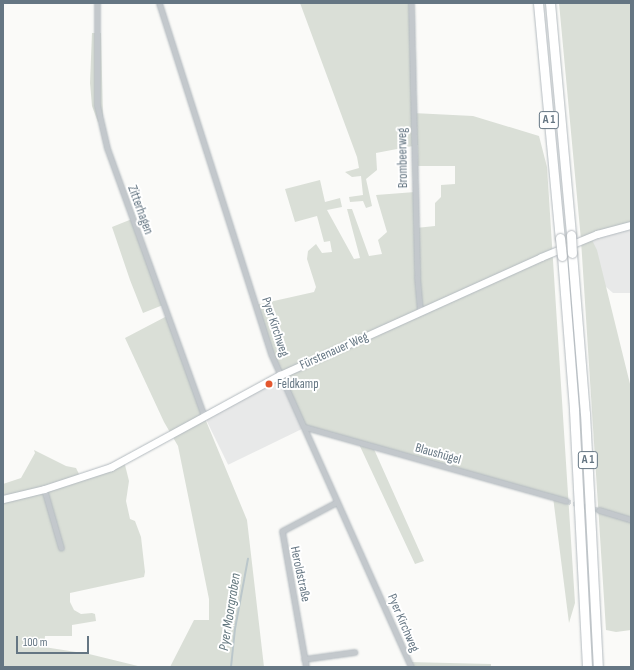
<!DOCTYPE html>
<html>
<head>
<meta charset="utf-8">
<style>
	body { margin:0 }
	#map { position:relative; width:634px; height:670px; overflow:hidden; background:#fafaf8; font-family:"Sofia Sans Condensed",sans-serif }
	div>[style] { position:absolute }
	.built>* { inset:0; background:#e8e9e9; transform-origin:0 0 }
	.green>* { inset:0; background:#dadfd7 }
	.stream>* { height:1.5px; margin:-0.75px; padding:0 0.75px; transform-origin:0.75px; border-radius:0.75px; background:#bbc7cb }
	.street-tunnel>* { height:5px; margin-top:-2.5px; transform-origin:0; background:repeating-linear-gradient(90deg,#d5d9db 0 5px,transparent 0 7.5px) }
	.roads { filter:drop-shadow(0 0 1px #b3babf) drop-shadow(0 0 1px #b3babf) }
	.street>* { height:5px; margin:-2.5px; padding:0 2.5px; transform-origin:2.5px; border-radius:2.5px; background:#c3c8cc }
	.secondary>* { height:7px; margin:-3.5px; padding:0 3.5px; transform-origin:3.5px; border-radius:3.5px; background:#fff }
	.highway>* { height:9px; margin:-4.5px; padding:0 4.5px; transform-origin:4.5px; border-radius:4.5px; background:#fff }
	.bridges { filter:drop-shadow(0 0 1px #b4b9bd) drop-shadow(0 0 1px #b4b9bd) }
	.highway-bridge>* { height:9px; margin:-4.5px; padding:0 4.5px; transform-origin:4.5px; border-radius:4.5px; background:#fff }
	.dots>* { width:11px; height:11px; translate:-50% -50%; box-sizing:border-box; border:2px solid #fff; border-radius:50% }
	span { translate:-50% -50%; white-space:nowrap; text-align:center; line-height:1.15; -webkit-text-stroke:4px #fff; paint-order:stroke }
	.shield-label span { padding:1px 3px; background:#fff; border:1px solid; border-radius:3px; -webkit-text-stroke-width:0 }
	.shield-label { font-size:12px; color:#657683; font-weight:700 }
	.street-label { font-size:13px; color:#657683 }
	.poi-label { font-size:13px; color:#657683 }
	.left { translate:0 -50%; text-align:left }
	.water-label { font-size:14px; color:#60757c; font-style:italic }
	.frame { position:absolute; inset:0; border:4px solid #657683; pointer-events:none }
	.scale { position:absolute; left:16px; top:636px; width:73px; height:18px; box-sizing:border-box; border:2px solid #657683; border-top:0; padding-left:5px; font-size:12px; line-height:14px; white-space:nowrap; color:#657683; -webkit-text-stroke:3px #fff; paint-order:stroke }
</style>
</head>
<body>
<div id="map">
	<div class="built">
		<div style="clip-path:polygon(631px 225px,631px 293px,613px 293px,605px 286px,585px 238px)"></div>
		<div style="left:280px;top:375px;width:58px;height:86px;rotate:64deg"></div>
	</div>
	<div class="green">
		<div style="clip-path:polygon(300px 3px,410px 3px,413px 113px,473px 116px,539px 136px,547px 167px,575px 603px,569px 623px,553px 497px,373px 447px,424px 561px,415px 564px,358px 442px,305px 427px,278px 371px,256px 305px,314px 292px,316px 287px,307px 259px,308px 251px,316px 244px,322px 253px,332px 252px,330px 241px,324px 242px,317px 216px,295px 222px,285px 189px,320px 180px,325px 202px,340px 198px,342px 207px,327px 210px,354px 259px,360px 258px,347px 209px,352px 209px,369px 256px,382px 254px,378px 240px,387px 232px,376px 195px,415px 192px,416px 228px,435px 226px,435px 203px,441px 197px,441px 185px,455px 184px,455px 166px,418px 166px,418px 145px,376px 153px,377px 170px,366px 179px,372px 206px,366px 208px,363px 201px,350px 202px,349px 197px,363px 195px,361px 176px,352px 177px,345px 172px,359px 168px,357px 157px)"></div>
		<div style="clip-path:polygon(559px 3px,631px 3px,631px 225px,586px 239px,592px 240px,597px 250px,631px 388px,631px 630px,616px 632px,606px 630px,581px 240px)"></div>
		<div style="clip-path:polygon(92px 33px,101px 33px,103px 119px,98px 122px,92px 106px,90px 83px)"></div>
		<div style="clip-path:polygon(132px 219px,204px 416px,247px 520px,264px 667px,170px 667px,194px 620px,209px 620px,209px 599px,178px 446px,164px 422px,125px 338px,167px 316px,163px 305px,143px 313px,130px 280px,112px 227px)"></div>
		<div style="clip-path:polygon(34px 450px,66px 466px,76px 468px,81px 478px,124px 461px,129px 481px,126px 501px,130px 519px,135px 521px,141px 537px,145px 572px,144px 577px,70px 593px,70px 602px,74px 610px,81px 614px,92px 613px,95px 614px,96px 621px,72px 625px,72px 636px,45px 636px,44px 647px,89px 654px,142px 667px,3px 667px,3px 484px,21px 478px,35px 453px)"></div>
		<div style="clip-path:polygon(408px 662px,491px 664px,491px 667px,411px 667px)"></div>
	</div>
	<div class="stream">
		<div style="left:231px;top:667px;width:38px;rotate:-84deg"></div>
		<div style="left:235px;top:629px;width:71px;rotate:-79.5deg"></div>
	</div>
	<div class="street-tunnel">
		<div style="left:566px;top:501px;width:34px;rotate:15deg"></div>
	</div>
	<div class="roads">
		<div class="street">
			<div style="left:97px;top:3px;width:102px;rotate:90deg"></div>
			<div style="left:97px;top:105px;width:44px;rotate:76.9deg"></div>
			<div style="left:107px;top:148px;width:285px;rotate:70.1deg"></div>
			<div style="left:159px;top:3px;width:368px;rotate:72.3deg"></div>
			<div style="left:271px;top:354px;width:343px;rotate:65.9deg"></div>
			<div style="left:411px;top:3px;width:274px;rotate:88.7deg"></div>
			<div style="left:417px;top:277px;width:35px;rotate:85deg"></div>
			<div style="left:305px;top:427px;width:271px;rotate:15.8deg"></div>
			<div style="left:44px;top:489px;width:61px;rotate:73.9deg"></div>
			<div style="left:599px;top:510px;width:34px;rotate:17deg"></div>
			<div style="left:304px;top:659px;width:51px;rotate:-7.8deg"></div>
			<div style="left:306px;top:667px;width:138px;rotate:-100deg"></div>
			<div style="left:282px;top:531px;width:62px;rotate:-27.8deg"></div>
		</div>
		<div class="secondary">
			<div style="left:3px;top:499px;width:42px;rotate:-13.7deg"></div>
			<div style="left:44px;top:489px;width:71px;rotate:-18.2deg"></div>
			<div style="left:111px;top:467px;width:192px;rotate:-28.6deg"></div>
			<div style="left:280px;top:375px;width:286px;rotate:-24.3deg"></div>
			<div style="left:541px;top:257px;width:61px;rotate:-22.3deg"></div>
			<div style="left:597px;top:234px;width:35px;rotate:-15deg"></div>
		</div>
		<div class="highway">
			<div style="left:538px;top:3px;width:236px;rotate:84.7deg"></div>
			<div style="left:550px;top:3px;width:233px;rotate:84.8deg"></div>
			<div style="left:572px;top:253px;width:161px;rotate:85.4deg"></div>
			<div style="left:585px;top:413px;width:254px;rotate:87.1deg"></div>
			<div style="left:562px;top:256px;width:154px;rotate:85.5deg"></div>
			<div style="left:574px;top:410px;width:257px;rotate:87.1deg"></div>
		</div>
	</div>
	<div class="bridges">
		<div class="highway-bridge">
			<div style="left:571px;top:235px;width:18px;rotate:87deg"></div>
			<div style="left:560px;top:238px;width:18px;rotate:84deg"></div>
		</div>
	</div>
	<div class="dots">
		<div style="left:269px;top:384px;background:#e4572e"></div>
	</div>
	<div class="shield-label">
		<span style="left:549px;top:120px">A 1</span>
		<span style="left:588px;top:460px">A 1</span>
	</div>
	<div class="street-label">
		<span style="left:403px;top:158px;rotate:-91deg">Brombeerweg</span>
		<span style="left:140px;top:210px;rotate:70deg">Zitterhagen</span>
		<span style="left:275px;top:327px;rotate:72deg">Pyer Kirchweg</span>
		<span style="left:334px;top:351px;rotate:-24deg">Fürstenauer Weg</span>
		<span style="left:438px;top:454px;rotate:16deg">Blaushügel</span>
		<span style="left:300px;top:574px;rotate:78deg">Heroldstraße</span>
		<span style="left:403px;top:623px;rotate:67deg">Pyer Kirchweg</span>
	</div>
	<div class="poi-label">
		<span class="left" style="left:277px;top:384px">Feldkamp</span>
	</div>
	<div class="water-label">
		<span style="left:230px;top:612px;rotate:-81deg">Pyer Moorgraben</span>
	</div>
	<div class="frame"></div>
	<div class="scale">100 m</div>
</div>
</body>
</html>
